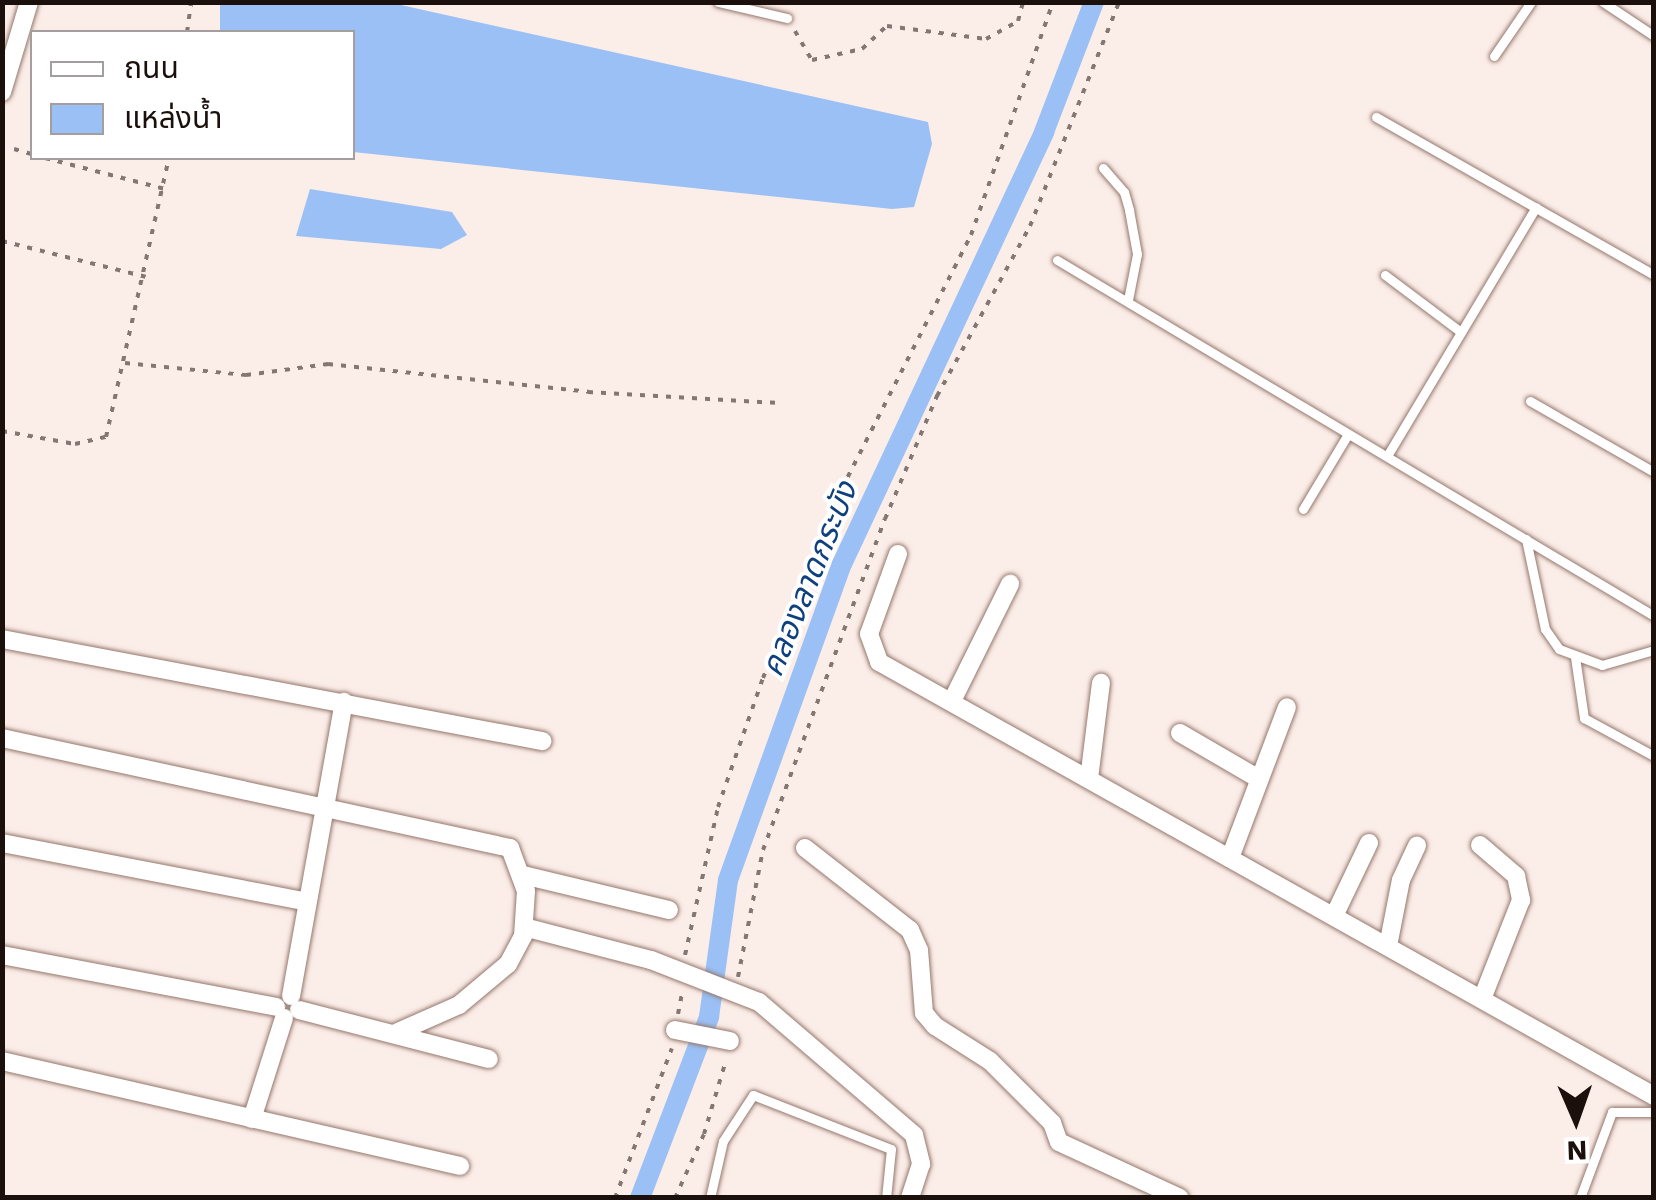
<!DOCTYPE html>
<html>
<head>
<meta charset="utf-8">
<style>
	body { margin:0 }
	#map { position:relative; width:1656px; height:1200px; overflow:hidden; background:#fbede8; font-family:"Work Sans","Noto Sans Thai",sans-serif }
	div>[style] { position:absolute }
	.water>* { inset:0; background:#9ac0f5 }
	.canal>* { height:20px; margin:-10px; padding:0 10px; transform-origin:10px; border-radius:10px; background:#9ac0f5 }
	.path>* { height:4px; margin-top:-2px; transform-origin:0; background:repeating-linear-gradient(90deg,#847773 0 5px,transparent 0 13px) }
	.roads { filter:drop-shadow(0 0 2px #95776c) drop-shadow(0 0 2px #95776c) }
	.lane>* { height:9px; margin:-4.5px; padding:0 4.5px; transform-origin:4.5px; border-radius:4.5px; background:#fff }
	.street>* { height:18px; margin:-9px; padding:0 9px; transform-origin:9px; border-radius:9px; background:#fff }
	span { translate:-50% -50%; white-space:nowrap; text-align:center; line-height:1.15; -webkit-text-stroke:8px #fff; paint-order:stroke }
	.water-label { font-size:32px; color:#0e407d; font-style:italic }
	.frame { position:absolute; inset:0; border:5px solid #1b100c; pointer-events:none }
	.legend { position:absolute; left:30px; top:30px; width:325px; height:130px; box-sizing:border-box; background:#fff; border:2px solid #a49f9e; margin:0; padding:12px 18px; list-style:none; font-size:30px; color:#1b100c }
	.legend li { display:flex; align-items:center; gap:20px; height:50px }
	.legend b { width:50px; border:2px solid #a49f9e }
	.north { position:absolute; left:1526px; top:1070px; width:100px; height:100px; -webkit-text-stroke:8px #fff; paint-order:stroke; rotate:178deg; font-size:28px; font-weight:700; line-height:40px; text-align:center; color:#1b100c }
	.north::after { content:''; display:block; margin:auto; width:35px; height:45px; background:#1b100c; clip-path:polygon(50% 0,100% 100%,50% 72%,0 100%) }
</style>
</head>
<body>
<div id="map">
	<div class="water">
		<div style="clip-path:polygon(220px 3px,392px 3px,928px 122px,932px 144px,914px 207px,892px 209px,353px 152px,352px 32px,220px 32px)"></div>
		<div style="clip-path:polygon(310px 189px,452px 212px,467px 235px,441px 249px,296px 236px)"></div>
	</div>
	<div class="canal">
		<div style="left:640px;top:1198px;width:194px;rotate:-69.1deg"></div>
		<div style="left:709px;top:1017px;width:138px;rotate:-82.1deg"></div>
		<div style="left:728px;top:880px;width:336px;rotate:-70.2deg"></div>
		<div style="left:842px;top:564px;width:477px;rotate:-64.9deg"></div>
		<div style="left:1044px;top:132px;width:139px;rotate:-69deg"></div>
	</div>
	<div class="path">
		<div style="left:795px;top:31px;width:34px;rotate:60deg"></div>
		<div style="left:812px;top:60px;width:51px;rotate:-12.4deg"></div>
		<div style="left:862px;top:49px;width:34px;rotate:-43deg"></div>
		<div style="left:887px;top:26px;width:100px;rotate:7.5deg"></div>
		<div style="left:986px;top:39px;width:37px;rotate:-29deg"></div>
		<div style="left:1018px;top:21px;width:20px;rotate:-75deg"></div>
		<div style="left:187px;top:32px;width:30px;rotate:-82deg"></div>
		<div style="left:14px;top:149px;width:19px;rotate:16deg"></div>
		<div style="left:45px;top:158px;width:124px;rotate:14.5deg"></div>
		<div style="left:2px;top:241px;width:148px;rotate:14deg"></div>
		<div style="left:125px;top:363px;width:122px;rotate:5.7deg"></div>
		<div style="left:246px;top:375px;width:83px;rotate:-7.6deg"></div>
		<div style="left:328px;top:364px;width:262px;rotate:6.1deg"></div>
		<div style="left:588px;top:392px;width:188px;rotate:3.3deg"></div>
		<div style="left:2px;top:431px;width:74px;rotate:10.1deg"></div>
		<div style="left:75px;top:444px;width:32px;rotate:-13deg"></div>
		<div style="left:106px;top:437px;width:286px;rotate:-77.3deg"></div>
		<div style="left:685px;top:955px;width:152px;rotate:-77.4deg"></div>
		<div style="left:718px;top:807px;width:137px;rotate:-70.8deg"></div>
		<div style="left:763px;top:678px;width:192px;rotate:-67.7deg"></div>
		<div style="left:836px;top:500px;width:297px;rotate:-63deg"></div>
		<div style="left:971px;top:235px;width:247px;rotate:-70.6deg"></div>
		<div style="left:738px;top:977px;width:129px;rotate:-78.9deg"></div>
		<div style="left:763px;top:850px;width:353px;rotate:-69.8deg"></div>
		<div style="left:885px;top:519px;width:134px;rotate:-67.1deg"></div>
		<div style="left:937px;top:396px;width:194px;rotate:-61.3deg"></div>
		<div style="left:1030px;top:226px;width:241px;rotate:-68.3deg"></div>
		<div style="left:678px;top:1014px;width:25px;rotate:-79deg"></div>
		<div style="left:615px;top:1198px;width:160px;rotate:-69.2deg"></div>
		<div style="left:675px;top:1198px;width:70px;rotate:-65.6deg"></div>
		<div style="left:704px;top:1134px;width:77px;rotate:-73.4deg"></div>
	</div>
	<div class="roads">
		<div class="lane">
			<div style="left:718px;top:2px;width:71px;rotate:13.1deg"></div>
			<div style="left:1603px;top:2px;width:61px;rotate:33.7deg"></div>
			<div style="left:1494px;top:56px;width:65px;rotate:-55.6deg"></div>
			<div style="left:1376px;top:117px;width:320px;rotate:29.6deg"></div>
			<div style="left:1103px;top:168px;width:32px;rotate:49deg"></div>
			<div style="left:1124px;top:192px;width:19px;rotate:74deg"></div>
			<div style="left:1129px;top:210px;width:45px;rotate:79.7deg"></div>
			<div style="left:1137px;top:254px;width:47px;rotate:101.1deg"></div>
			<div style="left:1057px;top:260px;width:695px;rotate:30.81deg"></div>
			<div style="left:1385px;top:275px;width:95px;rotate:36.9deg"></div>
			<div style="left:1530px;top:401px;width:143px;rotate:29.8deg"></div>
			<div style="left:1387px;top:456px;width:290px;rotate:-59.1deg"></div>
			<div style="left:1303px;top:509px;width:87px;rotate:-59deg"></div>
			<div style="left:1526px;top:539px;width:92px;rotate:78.1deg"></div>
			<div style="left:1545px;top:629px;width:24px;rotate:55deg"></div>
			<div style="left:1559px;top:649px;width:46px;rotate:20.4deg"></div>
			<div style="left:1602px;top:665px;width:54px;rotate:-16.1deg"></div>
			<div style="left:1575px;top:657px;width:62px;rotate:81.6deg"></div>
			<div style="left:1584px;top:718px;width:80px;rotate:28.5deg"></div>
			<div style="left:710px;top:1198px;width:58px;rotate:-77.2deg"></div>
			<div style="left:723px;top:1141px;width:55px;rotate:-56.9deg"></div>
			<div style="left:753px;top:1095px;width:148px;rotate:21.4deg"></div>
			<div style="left:891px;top:1149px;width:49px;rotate:95.8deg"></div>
			<div style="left:1580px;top:1198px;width:92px;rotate:-69.6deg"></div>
			<div style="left:1612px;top:1112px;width:42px"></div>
		</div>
		<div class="street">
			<div style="left:2px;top:92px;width:94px;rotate:-73.3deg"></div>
			<div style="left:898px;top:554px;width:85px;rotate:109.9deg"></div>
			<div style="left:869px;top:634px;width:30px;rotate:70deg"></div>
			<div style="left:879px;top:662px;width:888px;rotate:29.25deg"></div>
			<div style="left:2px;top:639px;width:550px;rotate:10.7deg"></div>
			<div style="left:952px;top:701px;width:131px;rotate:-63.6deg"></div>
			<div style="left:1180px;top:733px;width:91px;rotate:30.2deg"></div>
			<div style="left:2px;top:738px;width:520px;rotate:12.22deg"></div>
			<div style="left:510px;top:848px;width:46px;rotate:69.6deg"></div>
			<div style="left:526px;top:891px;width:45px;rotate:93.8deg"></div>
			<div style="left:523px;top:936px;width:32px;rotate:118deg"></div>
			<div style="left:508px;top:964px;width:64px;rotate:140.1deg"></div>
			<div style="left:459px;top:1005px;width:67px;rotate:156.1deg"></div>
			<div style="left:1089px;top:779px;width:97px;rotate:-82.9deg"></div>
			<div style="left:2px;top:843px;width:308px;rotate:10.9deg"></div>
			<div style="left:1480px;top:845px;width:48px;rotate:40.7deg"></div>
			<div style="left:1516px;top:876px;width:25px;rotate:78deg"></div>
			<div style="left:1521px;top:900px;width:106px;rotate:111.5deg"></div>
			<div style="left:805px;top:848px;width:133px;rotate:38deg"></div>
			<div style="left:910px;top:930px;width:22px;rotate:66deg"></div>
			<div style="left:919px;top:950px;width:63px;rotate:85.5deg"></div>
			<div style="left:924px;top:1013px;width:17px;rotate:50deg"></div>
			<div style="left:935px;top:1026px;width:65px;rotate:32.5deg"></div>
			<div style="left:990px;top:1061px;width:88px;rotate:45deg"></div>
			<div style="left:1052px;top:1123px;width:20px;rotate:70deg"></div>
			<div style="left:1059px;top:1142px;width:133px;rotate:24.8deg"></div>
			<div style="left:1230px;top:858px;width:161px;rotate:-69.3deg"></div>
			<div style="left:523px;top:875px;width:150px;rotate:13.5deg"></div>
			<div style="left:1334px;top:916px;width:81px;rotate:-64.4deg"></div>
			<div style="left:524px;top:927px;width:131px;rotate:14.6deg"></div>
			<div style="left:651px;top:960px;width:116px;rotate:21.3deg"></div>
			<div style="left:759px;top:1002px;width:204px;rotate:40.6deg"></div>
			<div style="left:914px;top:1135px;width:30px;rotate:76deg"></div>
			<div style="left:921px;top:1164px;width:36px;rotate:108deg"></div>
			<div style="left:1388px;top:946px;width:67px;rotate:-78.9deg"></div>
			<div style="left:1401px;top:880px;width:38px;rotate:-65deg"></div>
			<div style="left:2px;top:955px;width:279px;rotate:10.7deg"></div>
			<div style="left:291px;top:996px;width:299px;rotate:-79.8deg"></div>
			<div style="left:299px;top:1010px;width:196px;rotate:14.5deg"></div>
			<div style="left:675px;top:1030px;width:56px;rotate:11.3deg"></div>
			<div style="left:2px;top:1061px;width:470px;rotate:12.9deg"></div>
			<div style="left:252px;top:1119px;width:106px;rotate:-72.4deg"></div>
		</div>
	</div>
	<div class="water-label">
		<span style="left:809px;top:579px;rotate:-68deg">คลองลาดกระบัง</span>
	</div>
	<div class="frame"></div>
	<ul class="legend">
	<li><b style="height:12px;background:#fff"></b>ถนน</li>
	<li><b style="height:28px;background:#9ac0f5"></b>แหล่งน้ำ</li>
	</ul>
	<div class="north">N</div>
</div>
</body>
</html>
